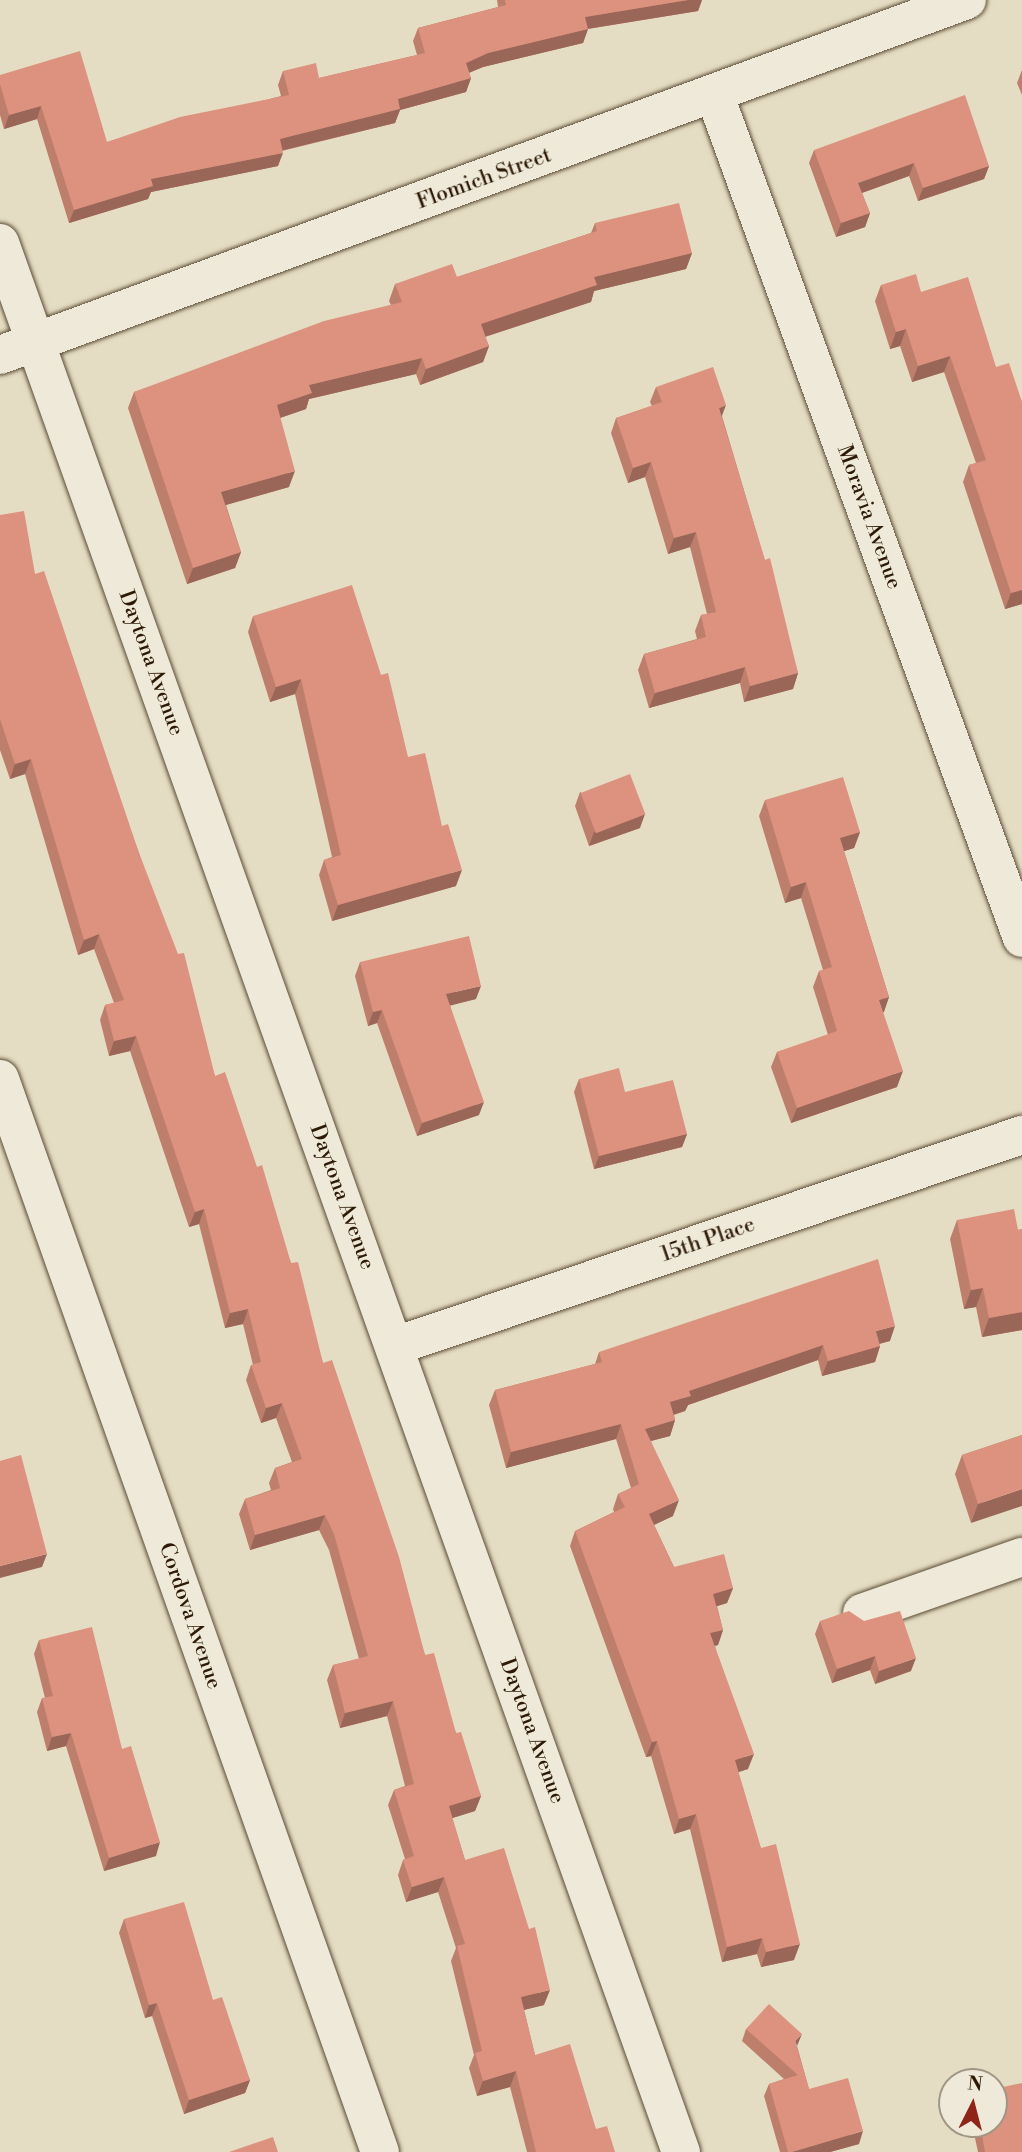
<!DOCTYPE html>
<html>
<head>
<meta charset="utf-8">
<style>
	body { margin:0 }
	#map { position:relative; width:1022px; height:2152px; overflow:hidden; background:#e5ddc3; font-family:"Libre Bodoni",serif }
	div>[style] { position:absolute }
	.roads { filter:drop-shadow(0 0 2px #5b4b35) drop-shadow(0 0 2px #5b4b35) }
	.minor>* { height:38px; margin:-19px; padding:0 19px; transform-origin:19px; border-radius:19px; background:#eee9d8 }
	.wall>* { inset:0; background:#bd7e6c }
	.shaded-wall>* { inset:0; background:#9a6658 }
	.building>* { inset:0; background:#dc927e; transform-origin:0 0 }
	span { translate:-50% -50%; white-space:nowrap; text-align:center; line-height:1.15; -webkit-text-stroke:5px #eee9d8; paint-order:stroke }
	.street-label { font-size:21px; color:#2d1a06 }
	.north { position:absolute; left:938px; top:2068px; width:70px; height:70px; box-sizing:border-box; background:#eee9d8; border:2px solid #a19684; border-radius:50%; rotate:6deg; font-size:19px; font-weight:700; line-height:28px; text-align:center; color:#2d1a06 }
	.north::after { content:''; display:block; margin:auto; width:24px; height:32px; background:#8f2418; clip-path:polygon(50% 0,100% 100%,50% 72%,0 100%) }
</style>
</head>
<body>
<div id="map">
	<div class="roads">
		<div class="minor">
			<div style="left:715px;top:96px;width:896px;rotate:69.97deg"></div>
			<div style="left:0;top:243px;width:2027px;rotate:70.37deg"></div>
			<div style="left:0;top:355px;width:1030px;rotate:-20.16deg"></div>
			<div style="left:0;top:1079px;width:1138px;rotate:70.5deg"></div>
			<div style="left:395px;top:1346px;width:662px;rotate:-18.6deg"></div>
			<div style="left:862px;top:1613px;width:170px;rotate:-19.3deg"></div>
		</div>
	</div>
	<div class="wall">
		<div style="clip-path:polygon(497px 0,702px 0,698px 11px,588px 29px,583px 43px,483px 67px,469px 73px,471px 78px,466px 92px,400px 110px,395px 123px,282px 151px,278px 166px,151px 192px,148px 199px,69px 223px,37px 119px,4px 129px,0 115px,0 75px,107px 142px,281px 96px,278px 85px,283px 71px,319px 78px,417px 55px,413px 41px,418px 28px,498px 7px)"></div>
		<div style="clip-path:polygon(1022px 70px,1022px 95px,1017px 83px)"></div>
		<div style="clip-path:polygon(814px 150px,989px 166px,984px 179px,918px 201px,909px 176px,862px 193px,870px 213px,865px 227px,836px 237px,809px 163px)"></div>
		<div style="clip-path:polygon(595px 223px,692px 253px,686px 269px,594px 291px,591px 302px,485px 337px,489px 346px,483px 362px,420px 385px,416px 374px,309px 399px,306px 409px,280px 418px,289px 487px,226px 505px,241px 552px,235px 568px,187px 584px,128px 408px,134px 392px,391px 305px,389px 301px,395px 284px,457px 277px,591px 233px)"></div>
		<div style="clip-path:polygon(881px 285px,921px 292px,996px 367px,1022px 402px,1022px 604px,1005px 609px,963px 482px,969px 465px,976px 463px,944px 372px,912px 382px,900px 346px,890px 349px,875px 301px)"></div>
		<div style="clip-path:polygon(656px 387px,722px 416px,798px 673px,793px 689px,744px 702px,740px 683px,649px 708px,638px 670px,644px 654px,697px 639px,695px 631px,701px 615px,707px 614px,690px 547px,668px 554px,645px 477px,628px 483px,611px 433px,616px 418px,652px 406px,650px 402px)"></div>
		<div style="clip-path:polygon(0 515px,35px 574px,139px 853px,215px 1076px,291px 1263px,323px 1363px,425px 1655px,481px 1796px,475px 1811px,452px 1818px,465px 1860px,544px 2005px,524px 2010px,535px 2055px,615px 2152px,527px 2152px,510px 2087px,477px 2096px,469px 2068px,474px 2055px,451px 1961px,456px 1948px,438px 1892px,406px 1902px,398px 1875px,403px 1860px,405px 1859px,388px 1805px,394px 1790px,405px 1786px,387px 1716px,340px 1728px,327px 1680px,333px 1665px,359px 1659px,329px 1550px,319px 1530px,250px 1550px,239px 1514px,245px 1499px,271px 1490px,269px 1483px,275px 1468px,292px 1462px,276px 1418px,261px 1423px,246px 1380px,251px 1365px,253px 1365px,243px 1324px,225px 1328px,199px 1224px,189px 1227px,130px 1051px,109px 1056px,100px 1020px,105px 1005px,114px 1003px,94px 949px,78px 955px,25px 774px,10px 779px,0 750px)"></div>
		<div style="clip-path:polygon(253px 616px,408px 757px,456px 886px,332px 921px,319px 875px,324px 860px,332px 857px,295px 694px,270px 702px,248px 632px)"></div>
		<div style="clip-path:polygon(580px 792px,640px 828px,589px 846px,575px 806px)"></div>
		<div style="clip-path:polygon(765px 800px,860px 832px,854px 848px,844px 851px,889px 997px,883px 1012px,897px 1087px,791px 1123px,771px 1067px,777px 1052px,828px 1035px,813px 987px,819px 971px,823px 970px,801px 898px,785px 903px,759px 816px)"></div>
		<div style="clip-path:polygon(360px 962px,476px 999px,450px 1005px,479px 1115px,417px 1136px,377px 1023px,368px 1026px,355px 976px)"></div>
		<div style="clip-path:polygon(579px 1079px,625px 1092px,687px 1134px,682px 1147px,594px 1169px,574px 1092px)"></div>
		<div style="clip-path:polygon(957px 1220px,1018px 1230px,1022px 1229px,1022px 1330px,982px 1337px,976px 1307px,964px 1309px,950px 1239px)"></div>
		<div style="clip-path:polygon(890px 1341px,879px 1344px,880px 1346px,875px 1362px,822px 1376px,818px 1360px,688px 1405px,685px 1411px,674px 1415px,675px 1420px,670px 1436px,651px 1441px,673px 1516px,654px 1525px,674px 1567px,733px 1588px,727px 1603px,717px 1606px,723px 1630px,718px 1645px,715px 1646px,748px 1769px,738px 1772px,794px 1960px,761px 1967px,757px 1954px,722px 1962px,690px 1829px,674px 1834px,651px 1756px,646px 1757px,570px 1546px,575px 1531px,614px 1512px,613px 1509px,618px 1494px,631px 1488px,616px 1439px,506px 1468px,489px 1405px,495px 1390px,595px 1364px,599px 1352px)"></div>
		<div style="clip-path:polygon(1022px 1435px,971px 1523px,955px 1474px,962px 1455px)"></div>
		<div style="clip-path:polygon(820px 1621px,911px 1671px,875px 1684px,870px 1670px,832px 1683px,815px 1634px)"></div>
		<div style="clip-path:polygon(39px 1640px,122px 1749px,156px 1856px,104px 1871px,66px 1746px,47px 1751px,37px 1712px,42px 1698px,45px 1698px,34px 1654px)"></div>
		<div style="clip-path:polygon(124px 1919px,213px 2000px,250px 2080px,245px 2093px,184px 2114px,152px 2016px,145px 2018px,119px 1933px)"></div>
		<div style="clip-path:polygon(746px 2029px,797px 2046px,809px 2089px,859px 2144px,830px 2152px,780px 2152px,764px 2096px,769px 2084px,784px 2079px,742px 2041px)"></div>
		<div style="clip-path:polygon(972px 2124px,994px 2124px,1022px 2152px,978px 2152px)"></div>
	</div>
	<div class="shaded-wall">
		<div style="clip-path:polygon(688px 0,702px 0,698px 11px,580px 30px,585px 17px)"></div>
		<div style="clip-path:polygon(588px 29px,583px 43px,483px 67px,461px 76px,466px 63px,488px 53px)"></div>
		<div style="clip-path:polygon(471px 78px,466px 92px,400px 110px,395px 123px,275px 152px,280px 139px,398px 99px)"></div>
		<div style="clip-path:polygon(41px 106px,37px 119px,4px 129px,9px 115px)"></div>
		<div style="clip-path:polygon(283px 153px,278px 166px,151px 192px,148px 199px,69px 223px,74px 210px,151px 179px)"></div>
		<div style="clip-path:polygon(914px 163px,909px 176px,853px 196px,858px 183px)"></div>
		<div style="clip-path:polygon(989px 166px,984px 179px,918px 201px,923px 188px)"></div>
		<div style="clip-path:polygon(870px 213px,865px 227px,836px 237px,841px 223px)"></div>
		<div style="clip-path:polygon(692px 253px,686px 269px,594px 291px,591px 302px,475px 340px,481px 324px,594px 277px)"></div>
		<div style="clip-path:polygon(906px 329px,900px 346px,890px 349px,896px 332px)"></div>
		<div style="clip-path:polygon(489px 346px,483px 362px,420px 385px,426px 369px)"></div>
		<div style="clip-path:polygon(950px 356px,944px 372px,912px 382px,918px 366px)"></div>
		<div style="clip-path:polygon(422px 358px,416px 374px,309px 399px,306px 409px,271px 421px,277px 405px,309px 385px)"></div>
		<div style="clip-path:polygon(726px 405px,720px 421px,719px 408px)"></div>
		<div style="clip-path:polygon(651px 462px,645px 477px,628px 483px,633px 468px)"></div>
		<div style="clip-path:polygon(295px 471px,289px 487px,215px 508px,221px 492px)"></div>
		<div style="clip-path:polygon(696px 532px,690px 547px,668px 554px,674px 538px)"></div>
		<div style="clip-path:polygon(241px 552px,235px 568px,187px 584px,193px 568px)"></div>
		<div style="clip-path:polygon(1022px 590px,1022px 604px,1005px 609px,1011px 593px)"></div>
		<div style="clip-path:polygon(745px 667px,740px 683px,649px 708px,655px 693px)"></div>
		<div style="clip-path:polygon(798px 673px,793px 689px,744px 702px,750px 686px)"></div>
		<div style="clip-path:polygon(301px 679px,295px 694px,270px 702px,276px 687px)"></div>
		<div style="clip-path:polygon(31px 759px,25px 774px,10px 779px,15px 764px)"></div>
		<div style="clip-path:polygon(645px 814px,640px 828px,589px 846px,594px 832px)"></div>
		<div style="clip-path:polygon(860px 832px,854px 848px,835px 854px,840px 838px)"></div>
		<div style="clip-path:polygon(462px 870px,456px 886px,332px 921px,338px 905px)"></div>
		<div style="clip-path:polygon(806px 882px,801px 898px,785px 903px,791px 887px)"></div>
		<div style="clip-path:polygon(99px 934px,94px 949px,78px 955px,84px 940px)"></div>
		<div style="clip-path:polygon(481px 986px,476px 999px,441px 1008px,446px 994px)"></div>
		<div style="clip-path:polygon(889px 997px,884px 1012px,873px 1015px,879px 1000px)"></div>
		<div style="clip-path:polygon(382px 1010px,377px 1023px,368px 1026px,373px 1012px)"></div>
		<div style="clip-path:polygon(136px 1036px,130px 1051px,109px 1056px,114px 1041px)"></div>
		<div style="clip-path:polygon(903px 1071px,897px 1087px,791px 1123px,797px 1108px)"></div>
		<div style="clip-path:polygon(484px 1102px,479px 1115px,417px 1136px,422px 1123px)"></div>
		<div style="clip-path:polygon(687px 1134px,682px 1147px,594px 1169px,599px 1156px)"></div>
		<div style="clip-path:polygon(204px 1209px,199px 1224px,189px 1227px,195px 1212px)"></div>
		<div style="clip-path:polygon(983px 1288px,976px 1307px,964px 1309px,971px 1290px)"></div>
		<div style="clip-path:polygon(248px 1309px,243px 1324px,225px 1328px,230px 1313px)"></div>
		<div style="clip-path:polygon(1022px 1312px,1022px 1330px,982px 1337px,989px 1318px)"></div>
		<div style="clip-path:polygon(895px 1326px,890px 1341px,871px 1346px,876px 1331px)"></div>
		<div style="clip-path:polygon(823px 1345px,818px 1360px,688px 1405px,685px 1411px,665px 1417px,670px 1402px,689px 1391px)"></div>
		<div style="clip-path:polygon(880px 1346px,875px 1362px,822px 1376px,828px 1361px)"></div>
		<div style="clip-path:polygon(282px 1403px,276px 1418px,261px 1423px,266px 1408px)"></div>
		<div style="clip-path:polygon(675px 1420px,670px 1436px,639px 1444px,645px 1429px)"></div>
		<div style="clip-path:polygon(621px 1424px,616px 1439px,506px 1468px,511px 1452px)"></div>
		<div style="clip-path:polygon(1022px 1489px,1022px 1506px,971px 1523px,978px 1504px)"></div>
		<div style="clip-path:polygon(679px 1500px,673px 1516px,643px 1530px,649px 1514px)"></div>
		<div style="clip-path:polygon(325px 1515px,319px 1530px,250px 1550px,255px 1535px)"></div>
		<div style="clip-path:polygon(47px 1554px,42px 1567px,0 1578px,0 1566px)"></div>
		<div style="clip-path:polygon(733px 1588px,727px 1603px,708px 1609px,713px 1594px)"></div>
		<div style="clip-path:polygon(723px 1630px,718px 1645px,705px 1648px,710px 1633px)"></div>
		<div style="clip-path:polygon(875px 1656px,870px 1670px,832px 1683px,837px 1669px)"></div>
		<div style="clip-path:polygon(916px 1658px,911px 1671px,875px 1684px,879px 1671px)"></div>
		<div style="clip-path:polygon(393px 1701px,387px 1716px,340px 1728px,345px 1713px)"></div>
		<div style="clip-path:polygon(71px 1733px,66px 1746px,47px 1751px,52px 1737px)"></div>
		<div style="clip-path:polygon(657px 1741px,651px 1756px,646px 1757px,652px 1742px)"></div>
		<div style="clip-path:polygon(754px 1754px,748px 1769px,729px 1775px,735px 1760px)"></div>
		<div style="clip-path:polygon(481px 1796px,475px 1811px,443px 1821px,449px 1806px)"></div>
		<div style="clip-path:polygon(696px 1814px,690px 1829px,674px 1834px,679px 1819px)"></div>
		<div style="clip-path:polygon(160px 1842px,156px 1856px,104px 1871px,109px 1858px)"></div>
		<div style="clip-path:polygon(444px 1877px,438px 1892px,406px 1902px,412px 1887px)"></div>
		<div style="clip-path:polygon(762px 1938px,757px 1954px,722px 1962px,727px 1947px)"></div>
		<div style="clip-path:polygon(800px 1944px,794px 1960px,761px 1967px,766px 1952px)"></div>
		<div style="clip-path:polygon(550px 1990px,544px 2005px,515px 2012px,521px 1997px)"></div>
		<div style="clip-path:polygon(157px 2003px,152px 2016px,145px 2018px,149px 2005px)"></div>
		<div style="clip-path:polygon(802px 2034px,797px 2046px,795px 2041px)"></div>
		<div style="clip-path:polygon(516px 2071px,510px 2087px,477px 2096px,483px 2081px)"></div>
		<div style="clip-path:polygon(250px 2080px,245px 2093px,184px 2114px,189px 2100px)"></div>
		<div style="clip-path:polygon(863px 2131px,859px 2144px,830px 2152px,792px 2152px)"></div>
	</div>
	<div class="building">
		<div style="clip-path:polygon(505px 0,688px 0,585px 17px,588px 29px,488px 53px,466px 63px,471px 78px,398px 99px,400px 109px,280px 139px,283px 153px,151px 179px,153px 186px,74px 210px,41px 106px,9px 115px,0 84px,0 75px,80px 51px,107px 142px,180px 117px,289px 95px,283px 71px,316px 63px,319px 78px,425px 53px,418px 28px,506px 5px)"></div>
		<div style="clip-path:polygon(965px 95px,989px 166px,923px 188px,914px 163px,858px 183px,870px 213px,841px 223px,814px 150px)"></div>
		<div style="clip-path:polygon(679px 203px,692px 253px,594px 277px,597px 285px,481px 324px,489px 346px,426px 369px,422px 358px,309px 385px,312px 393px,277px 405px,295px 471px,221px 492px,241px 552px,193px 568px,134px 392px,324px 321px,402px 302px,395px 284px,452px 264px,457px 277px,597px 231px,595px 223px)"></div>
		<div style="clip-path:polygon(916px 274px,921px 292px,968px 277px,996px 367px,1009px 363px,1022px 402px,1022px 590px,1011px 593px,969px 465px,986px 460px,950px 356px,918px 366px,906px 329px,896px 332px,881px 285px)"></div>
		<div style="clip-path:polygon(713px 367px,726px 405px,719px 408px,765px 560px,770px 558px,798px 673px,750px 686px,745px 667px,655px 693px,644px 654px,706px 637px,701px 615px,716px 612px,696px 532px,674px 538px,651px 462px,633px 468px,616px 418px,662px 402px,656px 387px)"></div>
		<div style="clip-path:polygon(24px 511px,35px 574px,44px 571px,139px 853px,178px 954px,184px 953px,215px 1076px,225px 1072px,257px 1167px,262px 1165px,291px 1263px,298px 1262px,323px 1363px,332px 1360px,399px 1557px,425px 1655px,434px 1653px,456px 1733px,461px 1732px,481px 1796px,449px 1806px,465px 1860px,504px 1848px,529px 1929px,535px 1927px,550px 1990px,521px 1997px,535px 2055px,570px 2044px,596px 2129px,607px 2126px,615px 2152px,536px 2152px,516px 2071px,483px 2081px,475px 2053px,482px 2051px,457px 1946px,465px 1944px,444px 1877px,412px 1887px,403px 1860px,414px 1856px,394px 1790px,414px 1784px,393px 1701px,345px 1713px,333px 1665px,368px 1656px,334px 1534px,325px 1515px,255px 1535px,245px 1499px,280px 1488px,275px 1468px,302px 1459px,282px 1403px,266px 1408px,251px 1365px,261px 1362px,248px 1309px,230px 1313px,204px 1209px,195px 1212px,136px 1036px,114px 1041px,105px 1005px,124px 1000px,99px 934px,84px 940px,31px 759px,15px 764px,0 719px,0 515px)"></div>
		<div style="clip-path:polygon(352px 585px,381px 675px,388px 673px,408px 757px,425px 753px,442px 826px,448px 824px,462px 870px,338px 905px,324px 860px,341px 855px,301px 679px,276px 687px,253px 616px)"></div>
		<div style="left:630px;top:774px;width:43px;height:53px;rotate:69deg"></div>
		<div style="clip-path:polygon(843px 777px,860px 832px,840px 838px,889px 997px,879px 1000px,903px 1071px,797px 1108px,777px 1052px,837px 1031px,819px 971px,832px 967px,806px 882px,791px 887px,765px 800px)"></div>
		<div style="clip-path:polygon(469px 936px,481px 986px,446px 994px,484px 1102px,422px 1123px,382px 1010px,373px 1012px,360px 962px)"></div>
		<div style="clip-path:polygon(619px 1068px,625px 1092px,673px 1080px,687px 1134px,599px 1156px,579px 1079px)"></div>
		<div style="clip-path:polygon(1014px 1209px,1018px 1230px,1022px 1229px,1022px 1312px,989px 1318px,983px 1288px,971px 1290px,957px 1220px)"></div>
		<div style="clip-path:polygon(878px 1259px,895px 1326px,876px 1331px,880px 1346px,828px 1361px,823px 1345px,689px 1391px,691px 1396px,670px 1402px,675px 1420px,645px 1429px,679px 1500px,649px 1514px,674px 1567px,724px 1554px,733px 1588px,713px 1594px,723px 1630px,710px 1633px,754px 1754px,735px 1760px,761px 1848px,776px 1844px,800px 1944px,766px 1952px,762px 1938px,727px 1947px,696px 1814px,679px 1819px,657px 1741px,652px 1742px,575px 1531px,625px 1507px,618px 1494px,639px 1484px,621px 1424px,511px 1452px,495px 1390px,602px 1362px,599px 1352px)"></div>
		<div style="clip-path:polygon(1022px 1435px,1022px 1489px,978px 1504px,962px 1455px)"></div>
		<div style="clip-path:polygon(21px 1455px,47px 1554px,0 1566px,0 1461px)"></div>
		<div style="clip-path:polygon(849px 1611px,864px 1621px,900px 1611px,916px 1658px,879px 1671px,875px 1656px,837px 1669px,820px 1621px)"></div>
		<div style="clip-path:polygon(92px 1627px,122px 1749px,131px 1746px,160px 1842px,109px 1858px,71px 1733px,52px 1737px,42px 1698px,53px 1696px,39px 1640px)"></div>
		<div style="clip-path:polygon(184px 1902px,213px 2000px,222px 1997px,250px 2080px,189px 2100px,157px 2003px,149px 2005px,124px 1919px)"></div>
		<div style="clip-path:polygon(769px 2004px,802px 2034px,795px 2041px,809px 2089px,848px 2078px,863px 2131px,792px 2152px,788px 2152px,769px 2084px,798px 2075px,746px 2029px)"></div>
		<div style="clip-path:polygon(1022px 2083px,1022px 2152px,985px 2152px,980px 2124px,994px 2124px,994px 2089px)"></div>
		<div style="clip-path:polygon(273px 2137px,278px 2152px,229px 2152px)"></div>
	</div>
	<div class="street-label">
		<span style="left:484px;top:179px;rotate:-20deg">Flomich Street</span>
		<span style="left:869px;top:517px;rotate:70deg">Moravia Avenue</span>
		<span style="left:151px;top:663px;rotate:70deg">Daytona Avenue</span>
		<span style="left:342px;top:1197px;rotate:70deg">Daytona Avenue</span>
		<span style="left:708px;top:1240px;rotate:-19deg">15th Place</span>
		<span style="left:190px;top:1616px;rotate:71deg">Cordova Avenue</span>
		<span style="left:532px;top:1731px;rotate:70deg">Daytona Avenue</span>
	</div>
	<div class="north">N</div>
</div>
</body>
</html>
